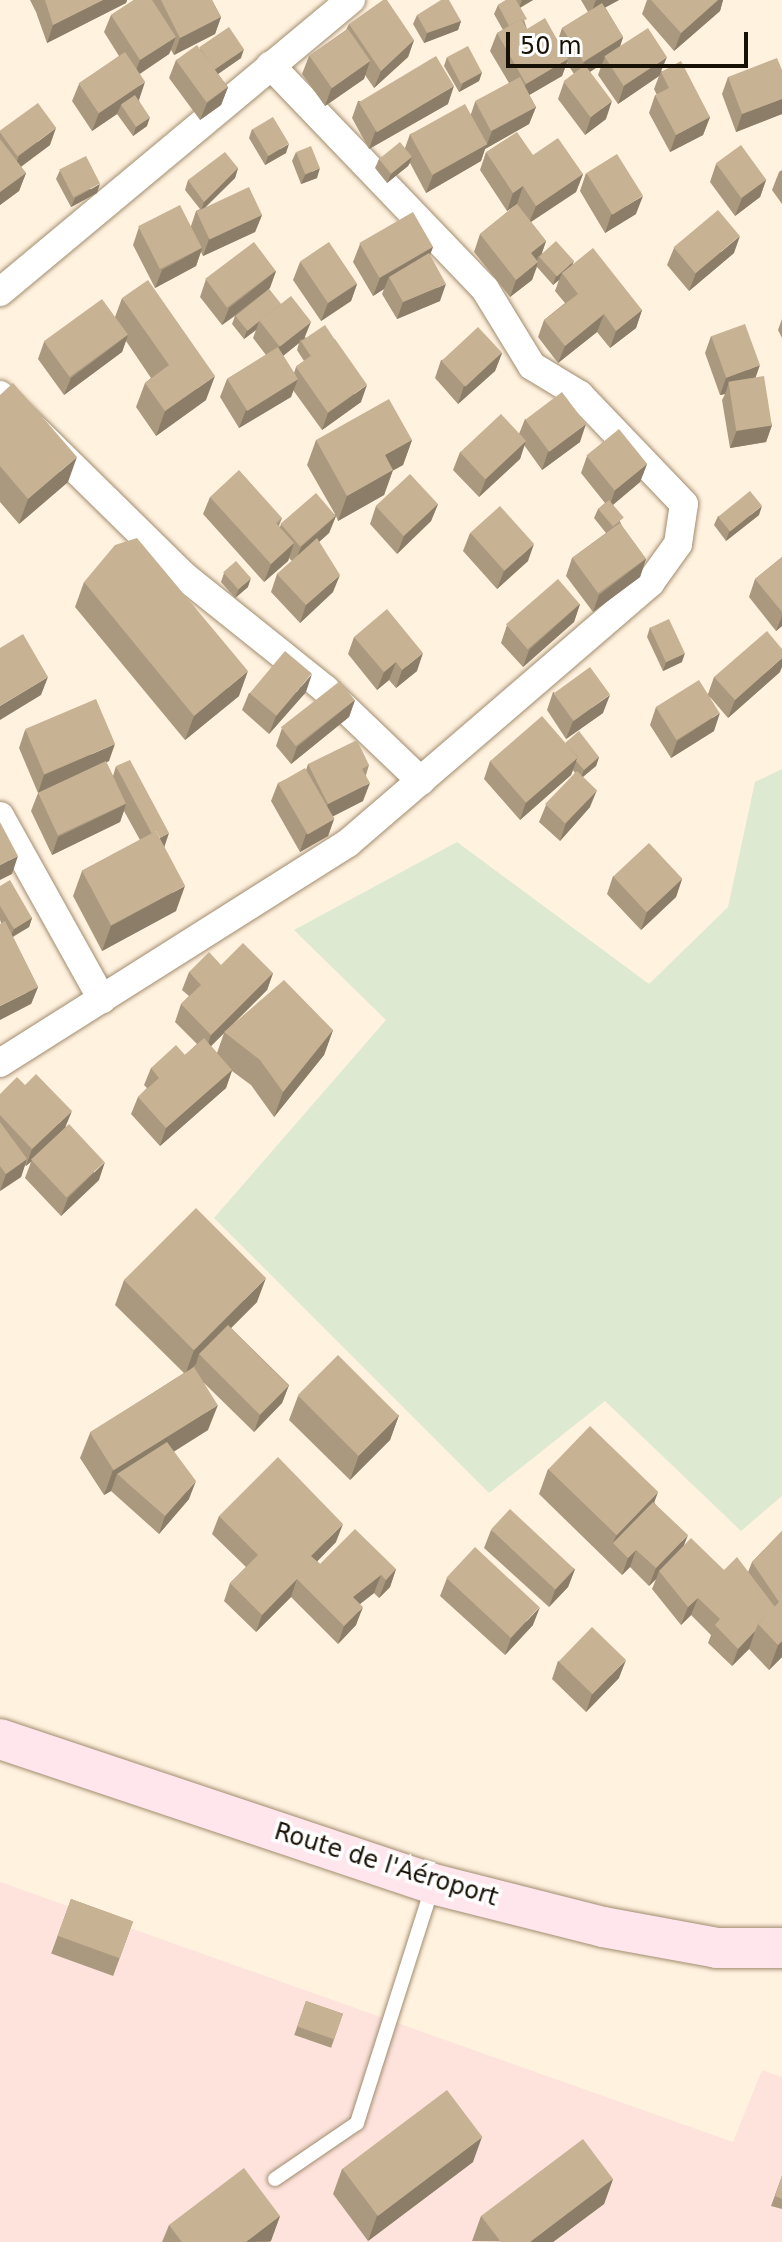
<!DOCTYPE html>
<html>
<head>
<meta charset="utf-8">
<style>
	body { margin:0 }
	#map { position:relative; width:782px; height:2242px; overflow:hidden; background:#fff2df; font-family:"DejaVu Sans",sans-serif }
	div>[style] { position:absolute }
	.industrial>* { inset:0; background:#fde3dc }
	.green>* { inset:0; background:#dde9d1 }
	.roads { filter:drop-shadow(0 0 2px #a18c6f) drop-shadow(0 0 2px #a18c6f) }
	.service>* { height:14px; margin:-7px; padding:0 7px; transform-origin:7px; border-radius:7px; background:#fff }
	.minor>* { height:28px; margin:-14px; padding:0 14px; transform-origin:14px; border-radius:14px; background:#fff }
	.secondary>* { height:40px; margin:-20px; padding:0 20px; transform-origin:20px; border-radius:20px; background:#ffe6ed }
	.wall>* { inset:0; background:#ab997f; transform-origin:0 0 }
	.shaded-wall>* { inset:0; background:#8b7d68 }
	.building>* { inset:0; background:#c7b294; transform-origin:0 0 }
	span { translate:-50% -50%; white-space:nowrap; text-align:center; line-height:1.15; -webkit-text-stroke:7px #fff; paint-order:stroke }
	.street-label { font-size:24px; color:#171005 }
	.scale { position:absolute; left:506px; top:32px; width:242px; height:36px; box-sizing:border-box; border:4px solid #171005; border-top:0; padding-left:10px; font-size:24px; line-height:28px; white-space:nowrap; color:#171005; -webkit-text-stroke:6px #fff; paint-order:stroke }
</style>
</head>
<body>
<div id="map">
	<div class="industrial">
		<div style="clip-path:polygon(0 1882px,733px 2142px,762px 2070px,782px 2077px,782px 2242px,0 2242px)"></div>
	</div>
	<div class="green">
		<div style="clip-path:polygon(782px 769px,782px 1496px,741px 1531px,605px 1401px,489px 1493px,214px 1218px,386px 1020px,294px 930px,457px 842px,649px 984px,728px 907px,755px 782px)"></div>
	</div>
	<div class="roads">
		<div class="service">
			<div style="left:275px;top:2179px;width:99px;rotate:-34.3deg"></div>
			<div style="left:357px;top:2123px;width:247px;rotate:-72.3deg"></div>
		</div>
		<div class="minor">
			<div style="left:0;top:292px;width:457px;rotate:-39.8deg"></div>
			<div style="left:0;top:395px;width:258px;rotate:44.5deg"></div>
			<div style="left:184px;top:576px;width:181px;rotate:38.7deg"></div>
			<div style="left:325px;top:689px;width:133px;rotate:43.8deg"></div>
			<div style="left:0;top:816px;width:210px;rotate:60.9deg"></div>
			<div style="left:0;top:1063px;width:412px;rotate:-32.3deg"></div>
			<div style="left:348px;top:843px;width:399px;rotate:-40.7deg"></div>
			<div style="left:650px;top:583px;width:48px;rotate:-54.3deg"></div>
			<div style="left:678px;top:544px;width:40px;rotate:-81.5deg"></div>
			<div style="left:684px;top:504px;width:151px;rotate:-133.7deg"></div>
			<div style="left:580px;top:395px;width:56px;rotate:-148.9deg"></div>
			<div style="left:532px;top:366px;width:90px;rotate:-121.4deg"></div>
			<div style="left:485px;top:289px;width:310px;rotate:-133.8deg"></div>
		</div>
		<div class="secondary">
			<div style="left:0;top:1739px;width:457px;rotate:18.5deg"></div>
			<div style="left:433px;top:1884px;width:175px;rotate:14.2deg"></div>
			<div style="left:603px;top:1927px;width:116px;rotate:10.4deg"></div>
			<div style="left:717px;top:1948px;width:65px"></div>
		</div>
	</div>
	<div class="wall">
		<div style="clip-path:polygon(30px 0,127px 0,126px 3px,47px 43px,36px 12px)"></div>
		<div style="clip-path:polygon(134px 0,212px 0,221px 17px,215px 34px,174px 55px,171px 50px,169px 54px,140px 74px,139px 100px,147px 126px,133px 136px,117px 114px,92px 131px,72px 101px,79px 84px,119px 56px,104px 32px,111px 15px)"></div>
		<div style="clip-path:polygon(506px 0,533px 0,520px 8px,527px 29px,558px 40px,562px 28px,588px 12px,581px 0,619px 0,605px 7px,623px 37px,620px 47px,662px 71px,710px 117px,703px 135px,670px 152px,649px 113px,655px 95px,657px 95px,654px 89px,659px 76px,618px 104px,598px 75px,602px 64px,590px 72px,606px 119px,585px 135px,558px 99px,564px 82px,574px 74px,567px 63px,562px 76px,529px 95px,536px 107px,529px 124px,485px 149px,481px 161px,426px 193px,410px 163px,408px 166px,387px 183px,375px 168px,379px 159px,405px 148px,410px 134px,471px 114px,475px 102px,509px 83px,490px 51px,497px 33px,503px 30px,494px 14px,498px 5px)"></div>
		<div style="clip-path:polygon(647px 0,723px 0,720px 11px,674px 51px,642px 14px)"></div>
		<div style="clip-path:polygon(417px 15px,461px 21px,458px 30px,424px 43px,413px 24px)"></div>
		<div style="clip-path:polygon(349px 24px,414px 40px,408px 57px,374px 88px,365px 75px,364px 79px,325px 106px,302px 74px,309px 56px,346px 30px)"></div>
		<div style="clip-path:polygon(200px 49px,241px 58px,218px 74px,228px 87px,221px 105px,200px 120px,169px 78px,176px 60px)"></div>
		<div style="clip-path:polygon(447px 57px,482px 72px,479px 81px,459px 92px,444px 66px)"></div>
		<div style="clip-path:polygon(782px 70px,782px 114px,736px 132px,722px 94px,728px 77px)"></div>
		<div style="clip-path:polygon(358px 101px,448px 104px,369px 149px,352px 118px)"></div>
		<div style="clip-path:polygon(252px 129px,286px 153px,265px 165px,249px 138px)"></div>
		<div style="clip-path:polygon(0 132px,50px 145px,21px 167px,26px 173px,19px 191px,0 205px)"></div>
		<div style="clip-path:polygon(296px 152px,317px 178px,301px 184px,292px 161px)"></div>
		<div style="clip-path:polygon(486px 152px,533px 155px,583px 174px,576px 192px,531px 222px,546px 241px,542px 253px,572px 264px,642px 310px,636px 328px,610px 348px,597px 332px,558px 363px,538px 337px,544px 320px,565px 303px,555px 291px,559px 280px,553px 285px,537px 267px,532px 280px,510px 297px,474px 252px,480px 234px,517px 204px,507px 211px,480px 170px)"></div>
		<div style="clip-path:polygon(716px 164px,766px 180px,760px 197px,735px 216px,710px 182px)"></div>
		<div style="clip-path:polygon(238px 168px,235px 178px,206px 207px,262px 215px,255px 232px,203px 256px,201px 252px,196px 266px,155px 288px,133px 245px,139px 227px,191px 226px,196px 211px,200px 209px,185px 190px,188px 180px)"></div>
		<div style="clip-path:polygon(60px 170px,97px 193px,71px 207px,56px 179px)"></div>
		<div style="clip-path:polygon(782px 170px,782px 204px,772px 190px,779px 172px)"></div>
		<div style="clip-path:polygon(586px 173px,636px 214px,605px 233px,580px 191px)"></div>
		<div style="clip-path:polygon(360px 244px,433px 247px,430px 255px,440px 301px,397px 319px,382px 294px,384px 289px,373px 296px,353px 262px)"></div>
		<div style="clip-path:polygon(674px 248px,734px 253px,689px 291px,667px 265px)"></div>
		<div style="clip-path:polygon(300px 262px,357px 284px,351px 301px,321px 321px,293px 280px)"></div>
		<div style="clip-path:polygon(evenodd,276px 271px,269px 289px,305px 337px,361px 402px,322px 430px,293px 390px,291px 397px,239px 428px,220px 397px,227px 379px,266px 355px,253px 338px,256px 330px,244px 339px,232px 324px,235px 316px,222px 325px,200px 297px,206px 279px,276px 271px,299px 343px,297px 350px,304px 361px,296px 367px,294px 373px,283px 356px,299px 343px)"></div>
		<div style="clip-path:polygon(122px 298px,206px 400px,156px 436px,136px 407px,145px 383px,151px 378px,126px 341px,122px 352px,64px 395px,38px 359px,44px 342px,115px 317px)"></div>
		<div style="clip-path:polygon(782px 319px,782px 338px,778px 330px)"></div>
		<div style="clip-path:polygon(711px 336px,755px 378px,772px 425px,766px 442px,730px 448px,722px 400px,725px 394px,720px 395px,705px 353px)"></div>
		<div style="clip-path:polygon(502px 353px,495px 371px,458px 404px,435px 378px,441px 360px)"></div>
		<div style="clip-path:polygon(0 395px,68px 482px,19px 524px,0 502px)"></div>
		<div style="clip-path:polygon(525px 419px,580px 442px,542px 470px,524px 445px,520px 459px,479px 497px,453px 470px,460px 452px,519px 434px)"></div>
		<div style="clip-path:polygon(316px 440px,412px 440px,403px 465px,393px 470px,384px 495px,338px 521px,336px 516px,329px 533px,319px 542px,333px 592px,300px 623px,271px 592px,277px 574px,292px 561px,289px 558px,288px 561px,264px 582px,203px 514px,210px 497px,282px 518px,279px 526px,280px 527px,281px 524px,335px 514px,307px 465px)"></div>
		<div style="clip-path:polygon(587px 456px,647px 464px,640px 482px,613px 505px,622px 526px,646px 559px,640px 577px,593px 612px,566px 576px,572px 558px,606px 533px,594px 518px,598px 509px,605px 503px,581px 473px)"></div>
		<div style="clip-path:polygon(438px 504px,431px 521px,397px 554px,370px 524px,376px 506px)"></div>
		<div style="clip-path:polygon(759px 515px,726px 541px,714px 525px,718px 516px)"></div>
		<div style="clip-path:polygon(470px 533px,528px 561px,497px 589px,463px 551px)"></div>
		<div style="clip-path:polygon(782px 557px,782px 626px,776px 631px,749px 597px,755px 579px)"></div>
		<div style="clip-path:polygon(224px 573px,248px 587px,235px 598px,221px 582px)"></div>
		<div style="clip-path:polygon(84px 582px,239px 696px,185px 740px,75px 607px)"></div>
		<div style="clip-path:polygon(580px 604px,574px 622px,523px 667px,501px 643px,507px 625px)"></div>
		<div style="clip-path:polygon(650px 627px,682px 662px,663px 671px,647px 637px)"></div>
		<div style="clip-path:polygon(354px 637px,417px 671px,396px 688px,389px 680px,377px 690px,348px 654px)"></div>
		<div style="clip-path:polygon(780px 672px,728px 718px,710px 697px,714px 731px,671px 758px,650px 725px,656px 707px,708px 694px,714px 677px)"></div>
		<div style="clip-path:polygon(306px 692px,269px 734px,242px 710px,249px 693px)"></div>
		<div style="clip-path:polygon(553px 692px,603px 713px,566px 739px,547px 710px)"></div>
		<div style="clip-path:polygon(355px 700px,349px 717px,291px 764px,276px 746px,282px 728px)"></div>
		<div style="clip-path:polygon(25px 730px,109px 761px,106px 762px,113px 776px,116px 766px,164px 847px,176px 911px,102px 951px,73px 896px,82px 871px,140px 840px,124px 811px,120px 822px,52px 855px,31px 811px,38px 793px,57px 784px,38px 793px,19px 748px)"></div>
		<div style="clip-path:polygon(565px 743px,599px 757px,596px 766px,583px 777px,590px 807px,560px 841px,539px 822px,546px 805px,575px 773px,573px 770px,571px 775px,520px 820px,484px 779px,490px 761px)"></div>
		<div style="clip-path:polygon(308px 764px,369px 765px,366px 775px,363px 801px,333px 816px,334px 819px,328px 836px,300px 852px,271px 801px,278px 783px,306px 770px)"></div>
		<div style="clip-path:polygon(613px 876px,682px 879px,676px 897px,641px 930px,607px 894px)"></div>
		<div style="clip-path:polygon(0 886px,32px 918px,29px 927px,13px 937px,38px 987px,31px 1004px,0 920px)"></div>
		<div style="clip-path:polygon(evenodd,221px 965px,273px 973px,267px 990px,229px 1028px,333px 1030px,324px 1055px,274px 1117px,251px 1085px,232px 1071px,226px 1088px,160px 1146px,131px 1114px,138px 1097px,147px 1088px,144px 1085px,151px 1068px,185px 1055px,197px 1044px,175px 1022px,181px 1004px,189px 996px,182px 990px,189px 972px,221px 965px,224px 1033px,217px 1053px,211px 1046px,224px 1033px)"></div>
		<div style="clip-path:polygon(0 1094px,66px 1127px,99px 1180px,61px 1216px,25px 1178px,31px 1162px,26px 1166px,25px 1165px,21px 1177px,0 1191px)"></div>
		<div style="clip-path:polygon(124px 1280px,257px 1302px,231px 1328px,289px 1385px,282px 1403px,254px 1432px,204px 1383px,208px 1430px,174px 1451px,189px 1499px,159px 1534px,111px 1491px,104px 1495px,80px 1458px,90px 1433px,184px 1373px,115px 1305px)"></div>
		<div style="clip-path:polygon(298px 1396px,399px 1415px,390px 1440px,350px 1480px,289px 1420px)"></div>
		<div style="clip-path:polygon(548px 1469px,654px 1502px,684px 1545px,724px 1570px,748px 1572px,752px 1562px,782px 1531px,782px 1657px,769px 1670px,749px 1649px,732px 1666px,708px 1643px,711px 1635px,691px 1615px,681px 1625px,652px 1589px,656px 1579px,649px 1586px,630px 1567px,622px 1575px,539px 1494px)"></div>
		<div style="clip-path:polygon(219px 1516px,336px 1542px,317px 1561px,320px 1564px,396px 1569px,390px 1587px,379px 1598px,374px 1593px,360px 1604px,356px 1625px,338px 1644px,291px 1597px,256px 1632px,224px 1601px,230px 1583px,246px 1567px,212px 1534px)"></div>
		<div style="clip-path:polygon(491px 1530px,575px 1569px,568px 1587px,549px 1607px,484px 1548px)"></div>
		<div style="clip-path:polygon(447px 1578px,533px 1625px,505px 1655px,440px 1596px)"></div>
		<div style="clip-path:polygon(558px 1661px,619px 1678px,586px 1712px,552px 1679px)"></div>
		<div style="left:71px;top:1899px;width:66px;height:58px;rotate:20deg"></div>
		<div style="left:306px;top:2001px;width:39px;height:36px;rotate:19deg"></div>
		<div style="clip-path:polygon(473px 2162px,368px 2241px,333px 2194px,342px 2169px)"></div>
		<div style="clip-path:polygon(782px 2176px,782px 2209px,771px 2206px)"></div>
		<div style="clip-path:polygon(613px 2179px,604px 2204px,553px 2242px,472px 2241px,481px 2216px)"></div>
		<div style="clip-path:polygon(280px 2216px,270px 2242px,162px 2242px,169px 2225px)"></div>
	</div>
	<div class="shaded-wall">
		<div style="clip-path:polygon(103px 0,127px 0,126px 3px,47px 43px,53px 25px)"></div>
		<div style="clip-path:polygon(522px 0,533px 0,519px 8px)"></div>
		<div style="clip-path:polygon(596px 0,619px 0,590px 16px)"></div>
		<div style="clip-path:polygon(718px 0,723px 0,720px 11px,674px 51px,681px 33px)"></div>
		<div style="clip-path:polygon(221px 17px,215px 34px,174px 55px,180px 38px)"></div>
		<div style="clip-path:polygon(461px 21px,458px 30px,424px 43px,427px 33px)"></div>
		<div style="clip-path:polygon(176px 37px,169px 54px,133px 78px,140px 60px)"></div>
		<div style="clip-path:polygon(623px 37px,617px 55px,605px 57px,602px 64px,577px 80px,584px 62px)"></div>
		<div style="clip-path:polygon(414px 40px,408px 57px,374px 88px,381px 71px)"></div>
		<div style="clip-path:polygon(244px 49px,241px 58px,205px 83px,209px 74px)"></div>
		<div style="clip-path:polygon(667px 57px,659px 76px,618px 104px,624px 86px)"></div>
		<div style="clip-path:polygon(568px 59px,562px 76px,519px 101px,526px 84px)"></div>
		<div style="clip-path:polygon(370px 61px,364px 79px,325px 106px,331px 89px)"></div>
		<div style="clip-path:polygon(482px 72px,479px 81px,459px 92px,463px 83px)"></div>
		<div style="clip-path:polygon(145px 82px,139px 100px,121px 105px,117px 114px,92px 131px,99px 113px)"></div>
		<div style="clip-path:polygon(454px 86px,448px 104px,369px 149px,375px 132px)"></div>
		<div style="clip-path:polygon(228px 87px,221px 105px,200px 120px,207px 103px)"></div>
		<div style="clip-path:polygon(782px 99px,782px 114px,736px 132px,742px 114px)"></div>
		<div style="clip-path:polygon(612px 101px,606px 119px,585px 135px,591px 117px)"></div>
		<div style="clip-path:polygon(536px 107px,529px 124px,485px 149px,481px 161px,426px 193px,433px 175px,487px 144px,492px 131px)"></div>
		<div style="clip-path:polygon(150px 117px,147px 126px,133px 136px,136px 127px)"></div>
		<div style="clip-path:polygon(710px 117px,703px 135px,670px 152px,676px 135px)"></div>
		<div style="clip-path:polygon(56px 128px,50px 145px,12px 173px,19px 156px)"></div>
		<div style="clip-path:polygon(289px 144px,286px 153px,265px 165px,268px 156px)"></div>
		<div style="clip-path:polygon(412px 157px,408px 166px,387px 183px,391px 174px)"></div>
		<div style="clip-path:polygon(238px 168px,235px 178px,201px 211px,204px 202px)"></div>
		<div style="clip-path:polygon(320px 168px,317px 178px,301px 184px,305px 175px)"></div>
		<div style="clip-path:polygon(26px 173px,19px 191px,0 205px,0 192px)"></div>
		<div style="clip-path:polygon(583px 174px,576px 192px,529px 223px,536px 206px)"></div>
		<div style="clip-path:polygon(766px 180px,760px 197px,735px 216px,742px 198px)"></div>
		<div style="clip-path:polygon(100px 184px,97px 193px,71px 207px,75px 198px)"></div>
		<div style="clip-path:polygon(523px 186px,517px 204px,507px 211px,513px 193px)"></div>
		<div style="clip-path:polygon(643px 196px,636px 214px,605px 233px,611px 215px)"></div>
		<div style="clip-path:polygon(262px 215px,255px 232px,203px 256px,209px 239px)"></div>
		<div style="clip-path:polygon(740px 236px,734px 253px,689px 291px,696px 273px)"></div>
		<div style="clip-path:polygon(546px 241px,540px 258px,538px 256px,537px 261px,531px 253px)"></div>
		<div style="clip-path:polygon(433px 247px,426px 264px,389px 277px,384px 289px,373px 296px,380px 278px)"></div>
		<div style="clip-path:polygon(202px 248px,196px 266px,155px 288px,162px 270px)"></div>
		<div style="clip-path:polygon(574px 261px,570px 270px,562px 273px,559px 280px,553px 285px,556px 276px)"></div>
		<div style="clip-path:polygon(538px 262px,532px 280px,510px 297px,516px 280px)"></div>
		<div style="clip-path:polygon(276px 271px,270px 288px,222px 325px,229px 308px)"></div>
		<div style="clip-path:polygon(357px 284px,351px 301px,321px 321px,328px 303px)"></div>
		<div style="clip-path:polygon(446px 284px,440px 301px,397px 319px,403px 302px)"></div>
		<div style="clip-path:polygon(642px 310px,636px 328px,610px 348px,616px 331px)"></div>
		<div style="clip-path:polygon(604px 314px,597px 332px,558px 363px,565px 346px)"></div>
		<div style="clip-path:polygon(259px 321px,256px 330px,244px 339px,247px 330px)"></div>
		<div style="clip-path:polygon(311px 322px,304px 339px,300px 340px,299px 343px,273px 364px,279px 346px)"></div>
		<div style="clip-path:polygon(128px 335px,122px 352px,64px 395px,71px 378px)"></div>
		<div style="clip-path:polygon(502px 353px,495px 371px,458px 404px,464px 386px)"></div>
		<div style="clip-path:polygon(760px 365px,754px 382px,729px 382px,725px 394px,720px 395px,726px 378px)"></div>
		<div style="clip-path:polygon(215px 376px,206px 400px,156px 436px,165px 411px)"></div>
		<div style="clip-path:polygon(298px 379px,291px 397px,239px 428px,246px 410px)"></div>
		<div style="clip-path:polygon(367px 385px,361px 402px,322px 430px,328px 413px)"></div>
		<div style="clip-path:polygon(586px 424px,580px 442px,542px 470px,548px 452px)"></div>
		<div style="clip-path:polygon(772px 425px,766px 442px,730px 448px,737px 430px)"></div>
		<div style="clip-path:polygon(412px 440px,403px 465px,376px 480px,385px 455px)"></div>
		<div style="clip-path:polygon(526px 441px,520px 459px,479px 497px,486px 479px)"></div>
		<div style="clip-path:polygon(77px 457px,68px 482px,19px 524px,28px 499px)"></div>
		<div style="clip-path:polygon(647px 464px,640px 482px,609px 508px,615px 490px)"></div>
		<div style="clip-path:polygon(393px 470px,384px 495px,338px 521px,347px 496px)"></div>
		<div style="clip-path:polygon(438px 504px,431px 521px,397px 554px,404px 536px)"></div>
		<div style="clip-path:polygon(762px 506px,759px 515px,726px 541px,729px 532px)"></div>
		<div style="clip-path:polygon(336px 516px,329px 533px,294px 564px,301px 547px)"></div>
		<div style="clip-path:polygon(294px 543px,288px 561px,264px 582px,271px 564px)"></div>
		<div style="clip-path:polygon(534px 544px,528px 561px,497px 589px,504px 571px)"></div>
		<div style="clip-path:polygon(646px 559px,640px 577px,593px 612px,599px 595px)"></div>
		<div style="clip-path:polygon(340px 575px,333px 592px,300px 623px,306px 605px)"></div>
		<div style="clip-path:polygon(251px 578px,248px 587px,235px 598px,239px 589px)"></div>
		<div style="clip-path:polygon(580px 604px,574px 622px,523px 667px,529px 650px)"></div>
		<div style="clip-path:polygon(782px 616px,782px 626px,776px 631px)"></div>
		<div style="clip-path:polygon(423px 653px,417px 671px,396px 688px,402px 670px)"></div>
		<div style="clip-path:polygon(685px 653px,682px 662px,663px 671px,666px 662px)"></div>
		<div style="clip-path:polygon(782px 658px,782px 667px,780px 672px,728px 718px,735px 700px)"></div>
		<div style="clip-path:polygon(396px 662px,389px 680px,377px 690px,384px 672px)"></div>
		<div style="clip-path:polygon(248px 671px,239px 696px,185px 740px,194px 716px)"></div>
		<div style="clip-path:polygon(312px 674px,306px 692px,269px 734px,276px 716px)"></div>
		<div style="clip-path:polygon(48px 677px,41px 695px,0 720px,0 706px)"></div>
		<div style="clip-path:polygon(610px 695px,603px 713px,566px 739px,573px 721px)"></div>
		<div style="clip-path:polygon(355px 700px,349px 717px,291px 764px,297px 747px)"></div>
		<div style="clip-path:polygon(720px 713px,714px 731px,671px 758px,677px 741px)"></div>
		<div style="clip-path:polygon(115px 744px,109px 761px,38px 793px,44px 775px)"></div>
		<div style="clip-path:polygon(578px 757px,571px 775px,520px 820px,526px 802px)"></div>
		<div style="clip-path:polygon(599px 757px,596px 766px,580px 779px,584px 770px)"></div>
		<div style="clip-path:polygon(370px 783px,363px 801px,322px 822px,328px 804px)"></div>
		<div style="clip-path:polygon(597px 790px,590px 807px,560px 841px,566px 823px)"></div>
		<div style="clip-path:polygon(126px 804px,120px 822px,52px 855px,58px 837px)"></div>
		<div style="clip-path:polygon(334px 819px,328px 836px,300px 852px,306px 834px)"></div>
		<div style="clip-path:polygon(169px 833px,163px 851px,156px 840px)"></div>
		<div style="clip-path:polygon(18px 856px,12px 874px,0 880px,0 865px)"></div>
		<div style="clip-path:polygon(682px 879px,676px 897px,641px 930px,647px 912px)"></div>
		<div style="clip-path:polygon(185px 886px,176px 911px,102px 951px,111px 926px)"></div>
		<div style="clip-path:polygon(32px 918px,29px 927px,10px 938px,14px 929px)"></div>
		<div style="clip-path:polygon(273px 973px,267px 990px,205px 1052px,211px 1035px)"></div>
		<div style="clip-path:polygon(38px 987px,31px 1004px,0 1020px,0 1006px)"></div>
		<div style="clip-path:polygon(333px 1030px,324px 1055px,274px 1117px,283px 1092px)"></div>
		<div style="clip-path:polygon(232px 1070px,226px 1088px,160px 1146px,166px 1128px)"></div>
		<div style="clip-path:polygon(72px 1111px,65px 1128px,26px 1166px,32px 1149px)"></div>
		<div style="clip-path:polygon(27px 1159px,21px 1177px,0 1191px,6px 1174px)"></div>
		<div style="clip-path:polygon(105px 1162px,99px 1180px,61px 1216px,68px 1198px)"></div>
		<div style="clip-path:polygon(266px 1278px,257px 1302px,202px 1357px,199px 1354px,196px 1364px,185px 1375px,194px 1350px)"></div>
		<div style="clip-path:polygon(289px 1385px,282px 1403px,254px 1432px,260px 1415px)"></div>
		<div style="clip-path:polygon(218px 1405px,208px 1430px,126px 1482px,117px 1474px,111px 1491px,104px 1495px,113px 1470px)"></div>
		<div style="clip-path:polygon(399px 1415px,390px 1440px,350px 1480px,359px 1455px)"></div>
		<div style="clip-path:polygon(196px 1481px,189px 1499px,159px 1534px,165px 1516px)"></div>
		<div style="clip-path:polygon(658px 1492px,649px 1517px,613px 1543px,616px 1536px)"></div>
		<div style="clip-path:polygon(343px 1524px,336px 1542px,305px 1574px,311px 1556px)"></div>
		<div style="clip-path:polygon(688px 1535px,681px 1553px,659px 1571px,656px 1579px,649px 1586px,656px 1568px)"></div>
		<div style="clip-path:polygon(636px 1550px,630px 1567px,622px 1575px,628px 1558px)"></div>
		<div style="clip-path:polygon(396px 1569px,390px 1587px,379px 1598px,386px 1580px)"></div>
		<div style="clip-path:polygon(575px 1569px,568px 1587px,549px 1607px,555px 1590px)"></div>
		<div style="clip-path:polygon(381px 1575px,374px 1593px,346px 1615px,353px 1597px)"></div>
		<div style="clip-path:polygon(297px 1579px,291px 1597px,256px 1632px,262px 1615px)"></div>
		<div style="clip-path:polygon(698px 1598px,691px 1615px,681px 1625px,688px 1607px)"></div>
		<div style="clip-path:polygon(363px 1607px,356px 1625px,338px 1644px,344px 1626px)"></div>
		<div style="clip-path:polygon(540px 1607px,533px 1625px,505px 1655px,511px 1638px)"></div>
		<div style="clip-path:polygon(755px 1631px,749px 1649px,732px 1666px,738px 1649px)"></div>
		<div style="clip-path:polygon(782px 1641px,782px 1657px,769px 1670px,778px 1645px)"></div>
		<div style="clip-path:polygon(626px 1660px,619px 1678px,586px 1712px,592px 1694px)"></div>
		<div style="clip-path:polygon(482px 2137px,473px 2162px,368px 2241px,377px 2216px)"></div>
		<div style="clip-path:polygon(613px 2179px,604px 2204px,553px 2242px,530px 2242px)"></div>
		<div style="clip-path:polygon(280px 2216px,271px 2241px,246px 2242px)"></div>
	</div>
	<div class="building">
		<div style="clip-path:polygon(45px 0,103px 0,53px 25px)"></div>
		<div style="clip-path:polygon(134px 0,152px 0,176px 37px,140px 60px,111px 15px)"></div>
		<div style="clip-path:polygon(161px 0,212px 0,221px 17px,180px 38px)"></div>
		<div style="clip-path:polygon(383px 0,387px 0,414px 40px,381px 71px,349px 24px)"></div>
		<div style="clip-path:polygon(441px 0,449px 0,461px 21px,427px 33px,417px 15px)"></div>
		<div style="clip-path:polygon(506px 0,516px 0,527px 19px,523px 21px,521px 19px,509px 26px,498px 5px)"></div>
		<div style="clip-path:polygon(651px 0,718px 0,681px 33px)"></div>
		<div style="left:602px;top:3px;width:40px;height:47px;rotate:58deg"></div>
		<div style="clip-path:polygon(545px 18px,568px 59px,526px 84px,497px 33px,521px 19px,527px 29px)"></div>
		<div style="left:229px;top:27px;width:27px;height:36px;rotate:56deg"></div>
		<div style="left:648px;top:28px;width:35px;height:52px;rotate:57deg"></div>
		<div style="left:348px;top:29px;width:39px;height:47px;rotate:55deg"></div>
		<div style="left:197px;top:45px;width:52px;height:26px;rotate:54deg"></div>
		<div style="left:468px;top:46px;width:30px;height:24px;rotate:62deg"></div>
		<div style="left:125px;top:52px;width:36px;height:56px;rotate:56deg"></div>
		<div style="left:436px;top:56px;width:35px;height:90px;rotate:59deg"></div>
		<div style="clip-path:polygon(777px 58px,782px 70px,782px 99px,742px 114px,728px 77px)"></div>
		<div style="clip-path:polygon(681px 61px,710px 117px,676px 135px,655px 95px,669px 88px,661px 72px)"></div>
		<div style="left:585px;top:65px;width:45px;height:27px;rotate:53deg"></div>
		<div style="left:520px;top:77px;width:34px;height:51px;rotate:62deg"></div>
		<div style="left:135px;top:95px;width:27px;height:17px;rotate:56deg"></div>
		<div style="left:38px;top:103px;width:31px;height:48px;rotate:54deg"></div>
		<div style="left:465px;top:104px;width:46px;height:63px;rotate:61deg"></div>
		<div style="left:273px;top:117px;width:31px;height:24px;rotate:59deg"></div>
		<div style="clip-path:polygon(517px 132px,533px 155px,558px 138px,583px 174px,536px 206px,523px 186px,513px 193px,486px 152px)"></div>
		<div style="clip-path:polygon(0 139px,26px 173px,0 192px)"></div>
		<div style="left:400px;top:142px;width:19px;height:27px;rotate:51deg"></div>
		<div style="left:741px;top:145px;width:43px;height:31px;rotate:54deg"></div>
		<div style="left:311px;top:146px;width:24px;height:16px;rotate:68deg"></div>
		<div style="clip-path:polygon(225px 152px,238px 168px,204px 202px,188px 180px)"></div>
		<div style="left:617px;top:154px;width:49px;height:36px;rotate:58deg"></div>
		<div style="left:86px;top:156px;width:31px;height:30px;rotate:63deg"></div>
		<div style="left:249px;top:187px;width:31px;height:58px;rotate:65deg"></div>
		<div style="clip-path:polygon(517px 204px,546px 241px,531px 253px,538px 262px,516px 280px,480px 234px)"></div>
		<div style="left:180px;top:205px;width:48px;height:47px;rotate:63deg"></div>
		<div style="left:718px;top:210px;width:34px;height:58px;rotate:50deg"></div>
		<div style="left:413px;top:212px;width:40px;height:62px;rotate:60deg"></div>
		<div style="left:556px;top:241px;width:27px;height:23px;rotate:48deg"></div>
		<div style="left:254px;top:242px;width:36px;height:61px;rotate:53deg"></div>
		<div style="left:329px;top:242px;width:50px;height:35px;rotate:56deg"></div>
		<div style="clip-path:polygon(593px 248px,642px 310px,616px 331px,604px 314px,565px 346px,544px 320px,578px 294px,562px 273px)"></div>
		<div style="clip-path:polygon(429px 253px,446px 284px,403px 302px,389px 277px)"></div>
		<div style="clip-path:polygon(148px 280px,215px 376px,165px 411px,145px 383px,169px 365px,122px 298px)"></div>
		<div style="left:269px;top:289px;width:19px;height:43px;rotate:51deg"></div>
		<div style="left:291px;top:296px;width:33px;height:40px;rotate:52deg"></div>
		<div style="left:102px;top:299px;width:44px;height:72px;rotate:54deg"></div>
		<div style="left:745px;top:324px;width:44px;height:36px;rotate:70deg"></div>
		<div style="left:325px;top:325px;width:18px;height:29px;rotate:56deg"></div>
		<div style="left:478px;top:327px;width:35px;height:50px;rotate:47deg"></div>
		<div style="left:335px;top:339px;width:56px;height:48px;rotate:55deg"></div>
		<div style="left:278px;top:347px;width:38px;height:60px;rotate:58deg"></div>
		<div style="left:764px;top:376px;width:50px;height:36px;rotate:81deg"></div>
		<div style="clip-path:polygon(13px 383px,77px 457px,28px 499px,0 466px,0 395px)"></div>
		<div style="left:562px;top:392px;width:40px;height:46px;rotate:53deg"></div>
		<div style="clip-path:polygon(389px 399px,412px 440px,385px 455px,393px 470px,347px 496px,316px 440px)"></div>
		<div style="left:501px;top:414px;width:37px;height:56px;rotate:47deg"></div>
		<div style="left:619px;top:429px;width:45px;height:42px;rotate:51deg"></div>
		<div style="clip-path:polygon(239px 470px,282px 518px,276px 523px,294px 543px,271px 564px,210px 497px)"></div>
		<div style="left:410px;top:474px;width:41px;height:47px;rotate:47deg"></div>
		<div style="left:750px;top:491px;width:19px;height:41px;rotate:51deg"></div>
		<div style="left:316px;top:493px;width:30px;height:47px;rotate:49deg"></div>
		<div style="left:609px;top:500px;width:23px;height:14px;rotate:50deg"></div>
		<div style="left:500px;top:506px;width:51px;height:40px;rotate:48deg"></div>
		<div style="left:620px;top:523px;width:44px;height:59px;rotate:54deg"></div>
		<div style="clip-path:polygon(137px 538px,248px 671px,194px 716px,84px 582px,115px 545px)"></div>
		<div style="clip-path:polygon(317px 538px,340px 575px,306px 605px,277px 574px)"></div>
		<div style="clip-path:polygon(782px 557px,782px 612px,755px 579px)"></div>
		<div style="left:236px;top:561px;width:23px;height:17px;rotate:49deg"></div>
		<div style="left:558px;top:579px;width:33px;height:69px;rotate:49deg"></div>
		<div style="clip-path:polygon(387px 609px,423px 653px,402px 670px,396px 662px,384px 672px,354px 637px)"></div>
		<div style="left:669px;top:619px;width:38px;height:21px;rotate:65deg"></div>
		<div style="clip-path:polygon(767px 631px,782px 649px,782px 658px,735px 700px,714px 677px)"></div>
		<div style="clip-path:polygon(23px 634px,48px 677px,0 706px,0 648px)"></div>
		<div style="left:285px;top:651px;width:35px;height:55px;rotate:40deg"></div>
		<div style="left:590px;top:667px;width:34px;height:45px;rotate:54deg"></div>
		<div style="left:699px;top:680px;width:39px;height:51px;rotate:58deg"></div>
		<div style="left:340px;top:681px;width:24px;height:75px;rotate:52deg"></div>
		<div style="left:96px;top:699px;width:49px;height:77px;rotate:67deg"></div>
		<div style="left:542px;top:716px;width:55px;height:69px;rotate:49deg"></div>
		<div style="clip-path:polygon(579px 731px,599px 757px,584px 770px,576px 761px,578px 757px,565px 743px)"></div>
		<div style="clip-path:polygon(357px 740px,369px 765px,362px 769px,370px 783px,328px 804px,308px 764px)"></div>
		<div style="clip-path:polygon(130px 760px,169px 833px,160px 838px,156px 831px,152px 834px,116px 766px)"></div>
		<div style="left:106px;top:761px;width:47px;height:75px;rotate:65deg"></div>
		<div style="left:305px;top:768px;width:59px;height:31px;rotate:60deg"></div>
		<div style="left:577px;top:771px;width:28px;height:46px;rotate:44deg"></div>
		<div style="clip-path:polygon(0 822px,18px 856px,0 865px)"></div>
		<div style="left:156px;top:831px;width:62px;height:84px;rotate:62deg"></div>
		<div style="left:649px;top:843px;width:49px;height:49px;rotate:47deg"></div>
		<div style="clip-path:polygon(10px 880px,32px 918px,14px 929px,0 906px,0 886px)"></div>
		<div style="clip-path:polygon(5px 921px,38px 987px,0 1006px,0 924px)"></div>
		<div style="clip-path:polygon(243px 943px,273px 973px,211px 1035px,181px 1004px,201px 985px,189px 972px,209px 952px,221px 965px)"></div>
		<div style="clip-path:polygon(284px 980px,333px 1030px,283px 1092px,260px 1060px,224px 1032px)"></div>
		<div style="clip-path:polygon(204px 1038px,232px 1070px,166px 1128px,138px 1097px,159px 1078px,151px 1068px,176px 1045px,185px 1055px)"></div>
		<div style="clip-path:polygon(36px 1074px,72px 1111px,32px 1149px,0 1115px,0 1094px,17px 1077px,25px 1085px)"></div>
		<div style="clip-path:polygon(0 1122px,27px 1159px,6px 1174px,0 1166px)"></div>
		<div style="left:69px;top:1124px;width:52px;height:52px;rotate:47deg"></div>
		<div style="left:196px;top:1208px;width:99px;height:102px;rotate:45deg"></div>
		<div style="left:228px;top:1325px;width:86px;height:41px;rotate:45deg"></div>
		<div style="left:338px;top:1355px;width:86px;height:57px;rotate:45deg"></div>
		<div style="left:194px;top:1367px;width:45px;height:123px;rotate:58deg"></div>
		<div style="left:590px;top:1426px;width:95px;height:60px;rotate:44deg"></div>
		<div style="clip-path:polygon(167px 1442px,196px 1481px,165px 1516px,117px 1474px)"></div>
		<div style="clip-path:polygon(278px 1457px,343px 1524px,311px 1556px,320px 1564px,355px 1529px,396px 1569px,386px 1580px,381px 1575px,353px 1597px,363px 1607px,344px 1626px,297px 1579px,262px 1615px,230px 1583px,258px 1555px,219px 1516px)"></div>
		<div style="clip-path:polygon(653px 1502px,688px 1535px,656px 1568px,636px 1550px,628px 1558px,613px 1543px)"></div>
		<div style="left:510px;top:1509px;width:88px;height:28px;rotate:43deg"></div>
		<div style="clip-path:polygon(782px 1531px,782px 1641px,778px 1645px,758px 1624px,779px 1602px,752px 1562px)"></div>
		<div style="clip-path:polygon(691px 1538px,724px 1570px,737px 1557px,775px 1607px,758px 1624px,755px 1631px,738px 1649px,715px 1625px,720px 1619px,698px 1598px,688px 1607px,659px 1571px)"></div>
		<div style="left:475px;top:1547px;width:88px;height:42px;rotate:43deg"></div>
		<div style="left:592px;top:1627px;width:47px;height:48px;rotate:44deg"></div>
		<div style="left:71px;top:1899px;width:66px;height:39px;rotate:20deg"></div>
		<div style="left:306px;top:2001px;width:39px;height:27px;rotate:19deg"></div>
		<div style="left:447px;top:2090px;width:59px;height:131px;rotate:53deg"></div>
		<div style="clip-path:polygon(583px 2139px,613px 2179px,530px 2242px,501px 2242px,481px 2216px)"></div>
		<div style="clip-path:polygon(244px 2168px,280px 2216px,246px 2242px,182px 2242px,169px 2225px)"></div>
		<div style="clip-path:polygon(782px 2176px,782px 2199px,775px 2196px)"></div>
	</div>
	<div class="street-label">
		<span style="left:386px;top:1865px;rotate:17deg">Route de l'Aéroport</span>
	</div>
	<div class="scale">50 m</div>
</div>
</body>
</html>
